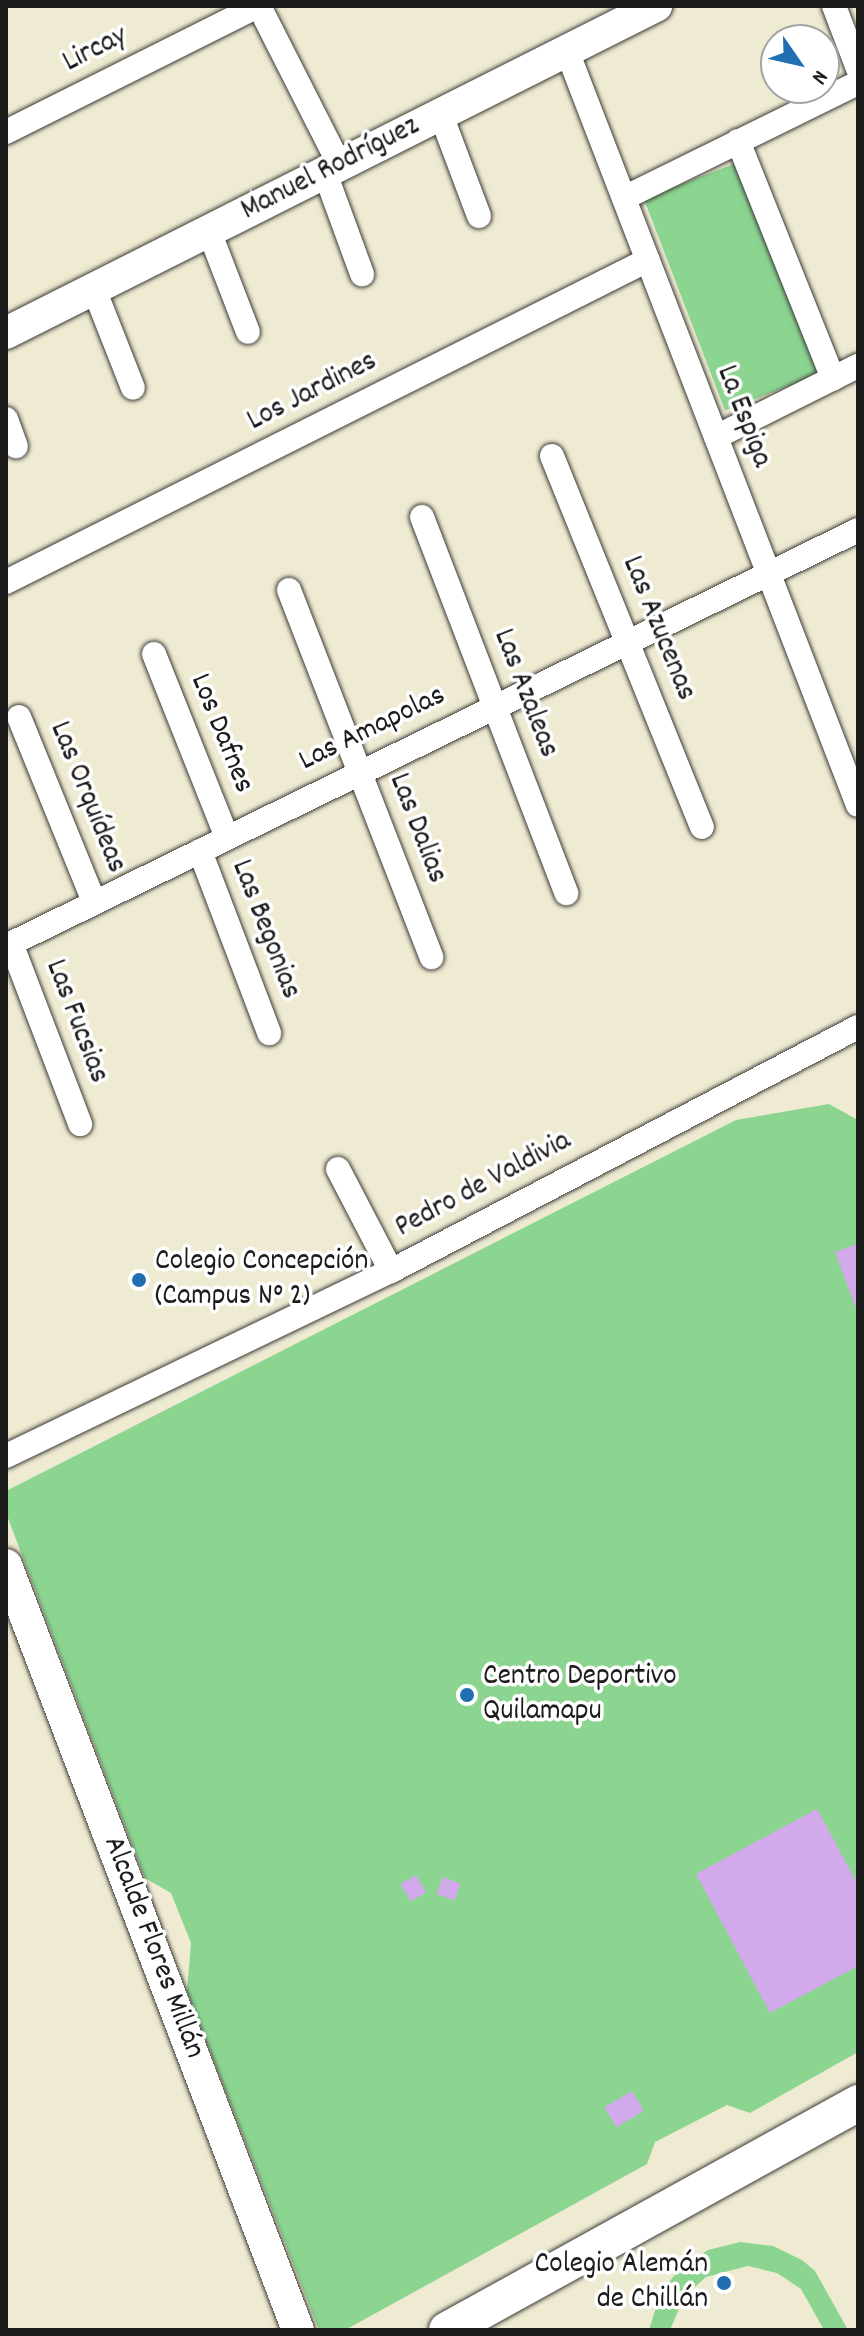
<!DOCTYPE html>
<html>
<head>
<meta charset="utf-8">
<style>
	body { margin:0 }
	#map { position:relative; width:864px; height:2336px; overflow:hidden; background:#efead2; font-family:Dekko,sans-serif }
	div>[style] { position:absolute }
	.green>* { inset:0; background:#8cd591; transform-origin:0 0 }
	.building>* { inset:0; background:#d2a9eb; transform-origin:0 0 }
	.roads { filter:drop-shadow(0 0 2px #3c3b37) drop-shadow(0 0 2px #3c3b37) }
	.minor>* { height:24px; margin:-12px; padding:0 12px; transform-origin:12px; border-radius:12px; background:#fff }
	.tertiary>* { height:32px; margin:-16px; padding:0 16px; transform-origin:16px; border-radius:16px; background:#fff }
	.secondary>* { height:36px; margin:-18px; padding:0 18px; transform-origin:18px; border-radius:18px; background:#fff }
	.dots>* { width:22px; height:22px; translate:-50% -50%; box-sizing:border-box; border:4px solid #fff; border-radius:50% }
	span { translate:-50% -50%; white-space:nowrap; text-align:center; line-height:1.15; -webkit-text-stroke:7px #fff; paint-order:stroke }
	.street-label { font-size:30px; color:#1c1c1c }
	.poi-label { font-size:30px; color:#1c1c1c }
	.left { translate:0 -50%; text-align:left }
	.right { translate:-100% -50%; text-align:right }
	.frame { position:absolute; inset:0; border:8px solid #1c1c1c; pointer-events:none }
	.north { position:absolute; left:760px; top:24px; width:80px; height:80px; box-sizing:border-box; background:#fff; border:2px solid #a4a4a4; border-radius:50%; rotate:124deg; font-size:22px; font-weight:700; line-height:32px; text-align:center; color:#1c1c1c }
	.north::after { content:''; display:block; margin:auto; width:28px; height:36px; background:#1f6fb2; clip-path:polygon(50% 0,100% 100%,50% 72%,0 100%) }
</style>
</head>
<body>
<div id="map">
	<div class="green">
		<div style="left:739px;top:162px;width:227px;height:102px;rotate:69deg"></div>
		<div style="clip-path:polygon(829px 1104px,858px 1120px,858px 2052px,750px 2113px,727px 2105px,655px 2142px,647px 2164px,345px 2330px,319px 2330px,187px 1991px,191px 1943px,171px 1893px,145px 1878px,6px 1513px,6px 1491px,736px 1120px)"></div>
		<div style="clip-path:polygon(740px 2242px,773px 2246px,802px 2260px,815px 2271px,848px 2330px,824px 2330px,801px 2289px,777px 2273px,748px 2266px,706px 2277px,684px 2297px,670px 2330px,649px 2330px,660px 2294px,680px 2268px,708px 2250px)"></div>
	</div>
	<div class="building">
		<div style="clip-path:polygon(858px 1244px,858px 1308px,856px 1308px,835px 1252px)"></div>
		<div style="clip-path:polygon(817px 1809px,858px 1885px,858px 1966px,770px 2013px,696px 1874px)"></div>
		<div style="left:416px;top:1875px;width:20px;height:18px;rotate:60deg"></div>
		<div style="left:443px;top:1877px;width:19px;height:18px;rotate:21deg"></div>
		<div style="left:632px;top:2091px;width:23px;height:32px;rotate:59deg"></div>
	</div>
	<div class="roads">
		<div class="minor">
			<div style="left:259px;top:6px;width:179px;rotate:63.1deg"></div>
			<div style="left:834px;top:6px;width:67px;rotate:69.1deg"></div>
			<div style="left:567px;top:51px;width:808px;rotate:68.9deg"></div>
			<div style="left:441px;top:115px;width:108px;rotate:69.4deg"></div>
			<div style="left:6px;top:132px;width:282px;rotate:-26.6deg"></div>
			<div style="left:738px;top:141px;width:256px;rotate:68.2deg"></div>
			<div style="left:325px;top:173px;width:108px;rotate:69.9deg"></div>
			<div style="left:624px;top:198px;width:261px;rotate:-26.2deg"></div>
			<div style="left:209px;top:231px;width:108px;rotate:68.9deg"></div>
			<div style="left:94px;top:289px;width:106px;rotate:68.5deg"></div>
			<div style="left:6px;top:419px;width:29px;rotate:70deg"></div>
			<div style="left:716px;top:437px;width:159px;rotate:-26.6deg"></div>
			<div style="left:552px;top:456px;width:400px;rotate:68deg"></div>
			<div style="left:422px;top:517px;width:403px;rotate:69deg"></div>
			<div style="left:6px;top:582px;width:718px;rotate:-26.64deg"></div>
			<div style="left:289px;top:590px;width:394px;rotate:68.8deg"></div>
			<div style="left:154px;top:654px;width:197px;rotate:68.3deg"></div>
			<div style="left:19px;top:717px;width:200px;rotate:67.9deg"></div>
			<div style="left:200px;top:851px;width:195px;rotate:69.2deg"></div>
			<div style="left:11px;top:943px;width:194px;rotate:69.1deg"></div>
			<div style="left:6px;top:946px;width:948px;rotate:-26.02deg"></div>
			<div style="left:338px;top:1169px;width:115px;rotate:62.5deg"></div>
			<div style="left:6px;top:1456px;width:427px;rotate:-25.7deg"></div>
			<div style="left:391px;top:1271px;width:527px;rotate:-27.59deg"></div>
		</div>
		<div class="tertiary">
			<div style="left:6px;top:333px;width:728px;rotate:-26.71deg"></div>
			<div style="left:6px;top:1565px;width:819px;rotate:69.11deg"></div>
		</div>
		<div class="secondary">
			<div style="left:447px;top:2330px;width:470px;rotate:-28.9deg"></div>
		</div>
	</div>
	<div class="dots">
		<div style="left:139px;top:1280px;background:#1f6fb2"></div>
		<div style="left:467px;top:1695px;background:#1f6fb2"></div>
		<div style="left:724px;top:2283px;background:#1f6fb2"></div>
	</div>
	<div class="street-label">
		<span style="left:96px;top:51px;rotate:-27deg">Lircay</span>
		<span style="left:331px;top:170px;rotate:-27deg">Manuel Rodríguez</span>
		<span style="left:313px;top:393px;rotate:-27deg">Los Jardines</span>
		<span style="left:742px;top:417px;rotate:69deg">La Espiga</span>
		<span style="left:657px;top:629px;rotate:68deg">Las Azucenas</span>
		<span style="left:524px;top:694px;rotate:69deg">Las Azaleas</span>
		<span style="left:373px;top:730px;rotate:-26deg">Las Amapolas</span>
		<span style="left:220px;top:734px;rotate:68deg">Los Dafnes</span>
		<span style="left:86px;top:798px;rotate:68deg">Las Orquídeas</span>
		<span style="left:416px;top:829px;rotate:69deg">Las Dalias</span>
		<span style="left:264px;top:930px;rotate:69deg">Las Begonias</span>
		<span style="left:75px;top:1022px;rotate:69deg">Las Fucsias</span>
		<span style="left:484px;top:1186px;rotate:-28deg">Pedro de Valdivia</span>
		<span style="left:152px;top:1948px;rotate:69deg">Alcalde Flores Millán</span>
	</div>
	<div class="poi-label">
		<span class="left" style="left:155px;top:1280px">Colegio Concepción<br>(Campus N° 2)</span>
		<span class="left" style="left:483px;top:1695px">Centro Deportivo<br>Quilamapu</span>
		<span class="right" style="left:708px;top:2283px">Colegio Alemán<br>de Chillán</span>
	</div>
	<div class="frame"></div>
	<div class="north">N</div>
</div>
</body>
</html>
